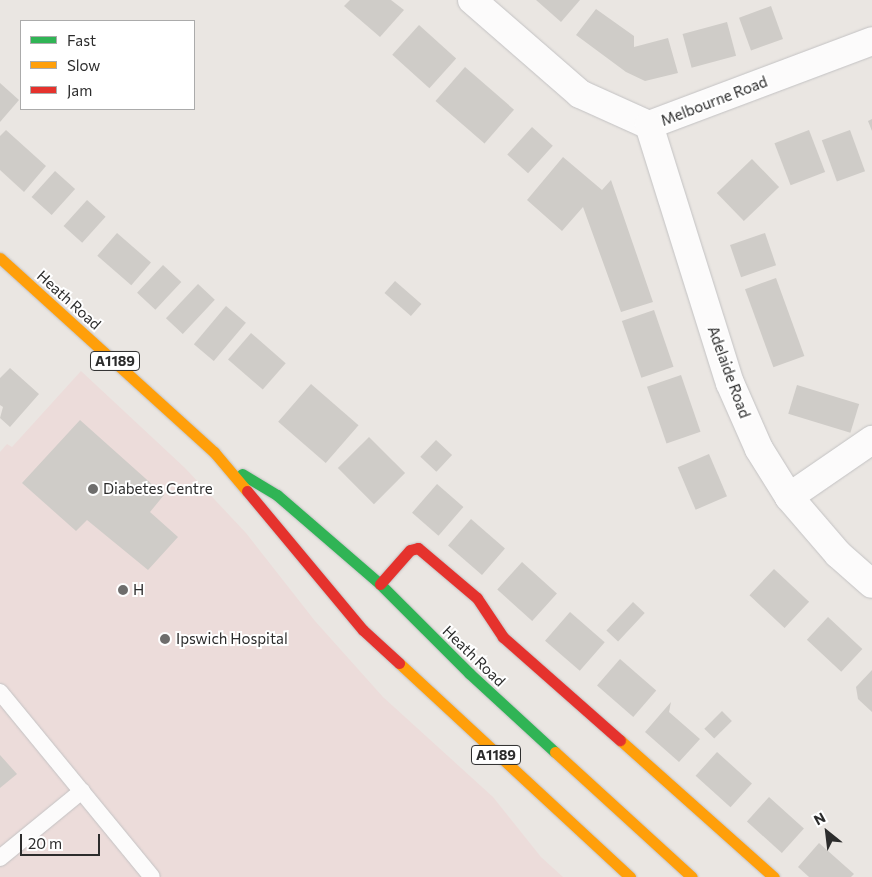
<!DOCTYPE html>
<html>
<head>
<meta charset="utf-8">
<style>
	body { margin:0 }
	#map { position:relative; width:872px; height:877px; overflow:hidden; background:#eae6e2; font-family:Commissioner,sans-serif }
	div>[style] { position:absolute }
	.medical>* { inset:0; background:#ecdcda }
	.building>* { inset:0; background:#cfccc8; transform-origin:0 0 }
	.roads { filter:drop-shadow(0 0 1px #c3c2c3) drop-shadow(0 0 1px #c3c2c3) }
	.lane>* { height:16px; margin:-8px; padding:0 8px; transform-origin:8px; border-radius:8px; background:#fcfbfb }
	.street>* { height:28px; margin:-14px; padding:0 14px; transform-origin:14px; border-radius:14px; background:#fcfbfb }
	.fast>* { height:11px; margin:-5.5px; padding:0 5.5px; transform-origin:5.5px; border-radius:5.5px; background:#30b455 }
	.slow>* { height:11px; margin:-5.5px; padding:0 5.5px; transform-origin:5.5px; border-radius:5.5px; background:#ff9f0a }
	.jam>* { height:11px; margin:-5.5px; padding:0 5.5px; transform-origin:5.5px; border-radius:5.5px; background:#e5322d }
	.dots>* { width:14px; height:14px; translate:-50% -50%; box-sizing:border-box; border:2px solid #fff; border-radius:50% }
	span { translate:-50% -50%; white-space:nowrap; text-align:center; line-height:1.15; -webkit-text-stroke:4px #fff; paint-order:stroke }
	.shield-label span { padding:1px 4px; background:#fff; border:1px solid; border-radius:4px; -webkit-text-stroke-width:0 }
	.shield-label { font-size:14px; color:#2c2c2c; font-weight:700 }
	.street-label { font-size:15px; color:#2c2c2c }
	.poi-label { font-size:15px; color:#2c2c2c }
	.left { translate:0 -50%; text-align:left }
	.legend { position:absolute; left:20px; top:20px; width:175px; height:90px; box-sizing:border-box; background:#fff; border:1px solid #ababab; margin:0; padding:6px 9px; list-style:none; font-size:15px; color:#2c2c2c }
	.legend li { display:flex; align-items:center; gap:10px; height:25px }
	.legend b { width:25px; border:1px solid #ababab }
	.north { position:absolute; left:802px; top:807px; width:50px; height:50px; -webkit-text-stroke:4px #fff; paint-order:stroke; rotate:331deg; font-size:14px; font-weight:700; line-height:20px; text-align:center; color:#2c2c2c }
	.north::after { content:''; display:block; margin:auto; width:18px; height:22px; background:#2c2c2c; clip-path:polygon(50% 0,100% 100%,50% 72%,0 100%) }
	.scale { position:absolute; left:20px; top:834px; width:80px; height:22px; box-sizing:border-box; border:2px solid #2c2c2c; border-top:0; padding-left:6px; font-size:15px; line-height:18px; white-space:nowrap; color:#2c2c2c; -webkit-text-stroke:4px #fff; paint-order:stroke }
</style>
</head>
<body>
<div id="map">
	<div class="medical">
		<div style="clip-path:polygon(81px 371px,185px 468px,246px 533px,315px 621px,383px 697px,493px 797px,541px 857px,563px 877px,0 877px,0 452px,7px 444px,12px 447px)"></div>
	</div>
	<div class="building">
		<div style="clip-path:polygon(350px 0,391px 0,404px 10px,380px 37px,344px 6px)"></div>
		<div style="clip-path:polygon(536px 0,580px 0,561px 22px)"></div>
		<div style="left:771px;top:6px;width:35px;height:34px;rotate:70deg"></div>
		<div style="clip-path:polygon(596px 9px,634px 36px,634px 47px,668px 38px,678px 73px,645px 81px,626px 72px,576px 35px)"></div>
		<div style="left:727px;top:22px;width:35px;height:46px;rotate:75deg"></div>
		<div style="left:419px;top:25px;width:50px;height:40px;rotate:42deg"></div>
		<div style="left:465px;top:67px;width:65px;height:45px;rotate:41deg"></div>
		<div style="clip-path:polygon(0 83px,19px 100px,0 122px)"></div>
		<div style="clip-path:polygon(872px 119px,872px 131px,868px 121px)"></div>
		<div style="left:532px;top:127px;width:28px;height:37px;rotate:42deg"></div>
		<div style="clip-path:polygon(6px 130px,46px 166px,24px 192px,0 170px,0 136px)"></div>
		<div style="left:809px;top:130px;width:45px;height:37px;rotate:69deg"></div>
		<div style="left:850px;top:130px;width:44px;height:30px;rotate:70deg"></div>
		<div style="clip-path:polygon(563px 157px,602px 190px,611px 180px,653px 302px,621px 312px,583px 207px,562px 231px,527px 200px)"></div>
		<div style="left:752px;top:159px;width:39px;height:49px;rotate:46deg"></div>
		<div style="left:55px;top:171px;width:27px;height:35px;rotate:42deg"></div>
		<div style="left:87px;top:200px;width:25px;height:35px;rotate:42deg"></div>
		<div style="left:117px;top:233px;width:45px;height:30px;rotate:41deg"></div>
		<div style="left:765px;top:233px;width:34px;height:37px;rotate:71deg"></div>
		<div style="left:163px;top:265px;width:25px;height:38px;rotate:43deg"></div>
		<div style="left:776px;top:278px;width:83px;height:33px;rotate:70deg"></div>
		<div style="left:395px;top:281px;width:35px;height:16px;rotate:41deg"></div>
		<div style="left:198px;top:284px;width:23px;height:47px;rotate:43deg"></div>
		<div style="left:226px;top:306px;width:26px;height:50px;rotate:40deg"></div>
		<div style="left:654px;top:310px;width:60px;height:34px;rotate:71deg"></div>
		<div style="left:251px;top:333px;width:46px;height:35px;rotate:41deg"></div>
		<div style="clip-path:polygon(10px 368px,39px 394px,10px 427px,0 418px,3px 407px,0 405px,0 378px)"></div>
		<div style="left:681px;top:375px;width:60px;height:36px;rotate:71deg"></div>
		<div style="left:311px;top:384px;width:63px;height:50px;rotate:41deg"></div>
		<div style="left:797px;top:385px;width:65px;height:30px;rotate:17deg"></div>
		<div style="clip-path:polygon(80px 420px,164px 495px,150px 512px,178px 537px,148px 570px,87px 520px,76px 531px,22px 483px)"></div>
		<div style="left:369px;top:437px;width:51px;height:44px;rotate:45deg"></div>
		<div style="left:436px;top:440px;width:22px;height:23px;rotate:43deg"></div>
		<div style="left:709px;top:454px;width:46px;height:34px;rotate:67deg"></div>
		<div style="left:437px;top:484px;width:35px;height:38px;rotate:41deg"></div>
		<div style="left:471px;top:519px;width:45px;height:35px;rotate:41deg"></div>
		<div style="left:522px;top:562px;width:47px;height:37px;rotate:42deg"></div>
		<div style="left:774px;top:569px;width:48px;height:36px;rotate:43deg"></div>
		<div style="left:633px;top:602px;width:16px;height:39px;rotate:43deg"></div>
		<div style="left:570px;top:612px;width:46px;height:38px;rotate:41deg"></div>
		<div style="left:828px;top:617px;width:47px;height:31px;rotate:43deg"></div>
		<div style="left:620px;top:659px;width:48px;height:35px;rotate:41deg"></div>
		<div style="clip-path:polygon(872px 670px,872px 712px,858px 699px,856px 687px)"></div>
		<div style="clip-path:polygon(671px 702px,669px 712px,700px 739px,679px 762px,645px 732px)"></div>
		<div style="left:722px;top:711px;width:14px;height:25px;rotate:45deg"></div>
		<div style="left:717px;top:752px;width:47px;height:32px;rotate:42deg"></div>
		<div style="clip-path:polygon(0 755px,17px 774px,0 788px)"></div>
		<div style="left:769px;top:797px;width:47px;height:33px;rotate:42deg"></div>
		<div style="clip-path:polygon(819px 843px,854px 874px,851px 877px,809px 877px,798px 867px)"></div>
	</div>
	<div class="roads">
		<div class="lane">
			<div style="left:0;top:692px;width:239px;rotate:50.6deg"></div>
			<div style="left:0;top:858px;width:106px;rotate:-39.3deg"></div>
		</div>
		<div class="street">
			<div style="left:472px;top:0;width:143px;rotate:41deg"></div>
			<div style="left:580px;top:94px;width:76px;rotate:24.2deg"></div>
			<div style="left:649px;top:125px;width:238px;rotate:-20.6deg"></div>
			<div style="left:649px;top:125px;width:270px;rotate:72.6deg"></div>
			<div style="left:730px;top:383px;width:72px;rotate:66.3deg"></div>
			<div style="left:759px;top:449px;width:57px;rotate:58deg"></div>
			<div style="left:789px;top:497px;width:75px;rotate:49.3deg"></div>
			<div style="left:838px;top:554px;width:45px;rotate:41.4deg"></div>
			<div style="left:789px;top:497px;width:101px;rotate:-34.5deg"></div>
		</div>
		<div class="fast">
			<div style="left:242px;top:474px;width:41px;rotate:31deg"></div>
			<div style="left:277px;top:495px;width:136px;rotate:40.8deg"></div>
			<div style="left:380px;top:584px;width:126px;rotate:45deg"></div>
			<div style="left:469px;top:673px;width:117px;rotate:42.6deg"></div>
		</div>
		<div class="slow">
			<div style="left:0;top:258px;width:289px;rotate:42.2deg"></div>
			<div style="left:214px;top:452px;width:51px;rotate:49.8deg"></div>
			<div style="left:399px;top:663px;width:315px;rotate:42.8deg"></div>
			<div style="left:620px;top:740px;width:206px;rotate:41.7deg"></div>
			<div style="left:555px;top:752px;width:185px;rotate:42.4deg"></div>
		</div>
		<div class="jam">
			<div style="left:247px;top:491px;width:181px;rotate:50.2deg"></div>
			<div style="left:363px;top:630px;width:49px;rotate:42.5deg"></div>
			<div style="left:380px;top:584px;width:45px;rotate:-48.6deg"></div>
			<div style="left:410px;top:550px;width:8px;rotate:-14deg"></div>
			<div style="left:418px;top:548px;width:77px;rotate:40.3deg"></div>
			<div style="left:477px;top:598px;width:47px;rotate:56.3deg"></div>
			<div style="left:503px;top:637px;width:156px;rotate:41.4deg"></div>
		</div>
	</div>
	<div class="dots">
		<div style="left:93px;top:489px;background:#6e6d6c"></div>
		<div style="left:123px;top:590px;background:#6e6d6c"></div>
		<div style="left:165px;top:639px;background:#6e6d6c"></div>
	</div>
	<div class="shield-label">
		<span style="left:115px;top:361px">A1189</span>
		<span style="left:496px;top:755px">A1189</span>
	</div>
	<div class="street-label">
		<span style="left:714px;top:101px;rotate:-21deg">Melbourne Road</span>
		<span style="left:69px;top:300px;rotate:42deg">Heath Road</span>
		<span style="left:729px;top:372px;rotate:70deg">Adelaide Road</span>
		<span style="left:474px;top:656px;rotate:44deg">Heath Road</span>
	</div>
	<div class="poi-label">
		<span class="left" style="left:103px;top:489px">Diabetes Centre</span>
		<span class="left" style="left:133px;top:590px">H</span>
		<span class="left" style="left:176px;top:639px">Ipswich Hospital</span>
	</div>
	<ul class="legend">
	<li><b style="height:6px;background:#30b455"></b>Fast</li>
	<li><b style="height:6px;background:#ff9f0a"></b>Slow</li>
	<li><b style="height:6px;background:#e5322d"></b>Jam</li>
	</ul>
	<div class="north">N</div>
	<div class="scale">20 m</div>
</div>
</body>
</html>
